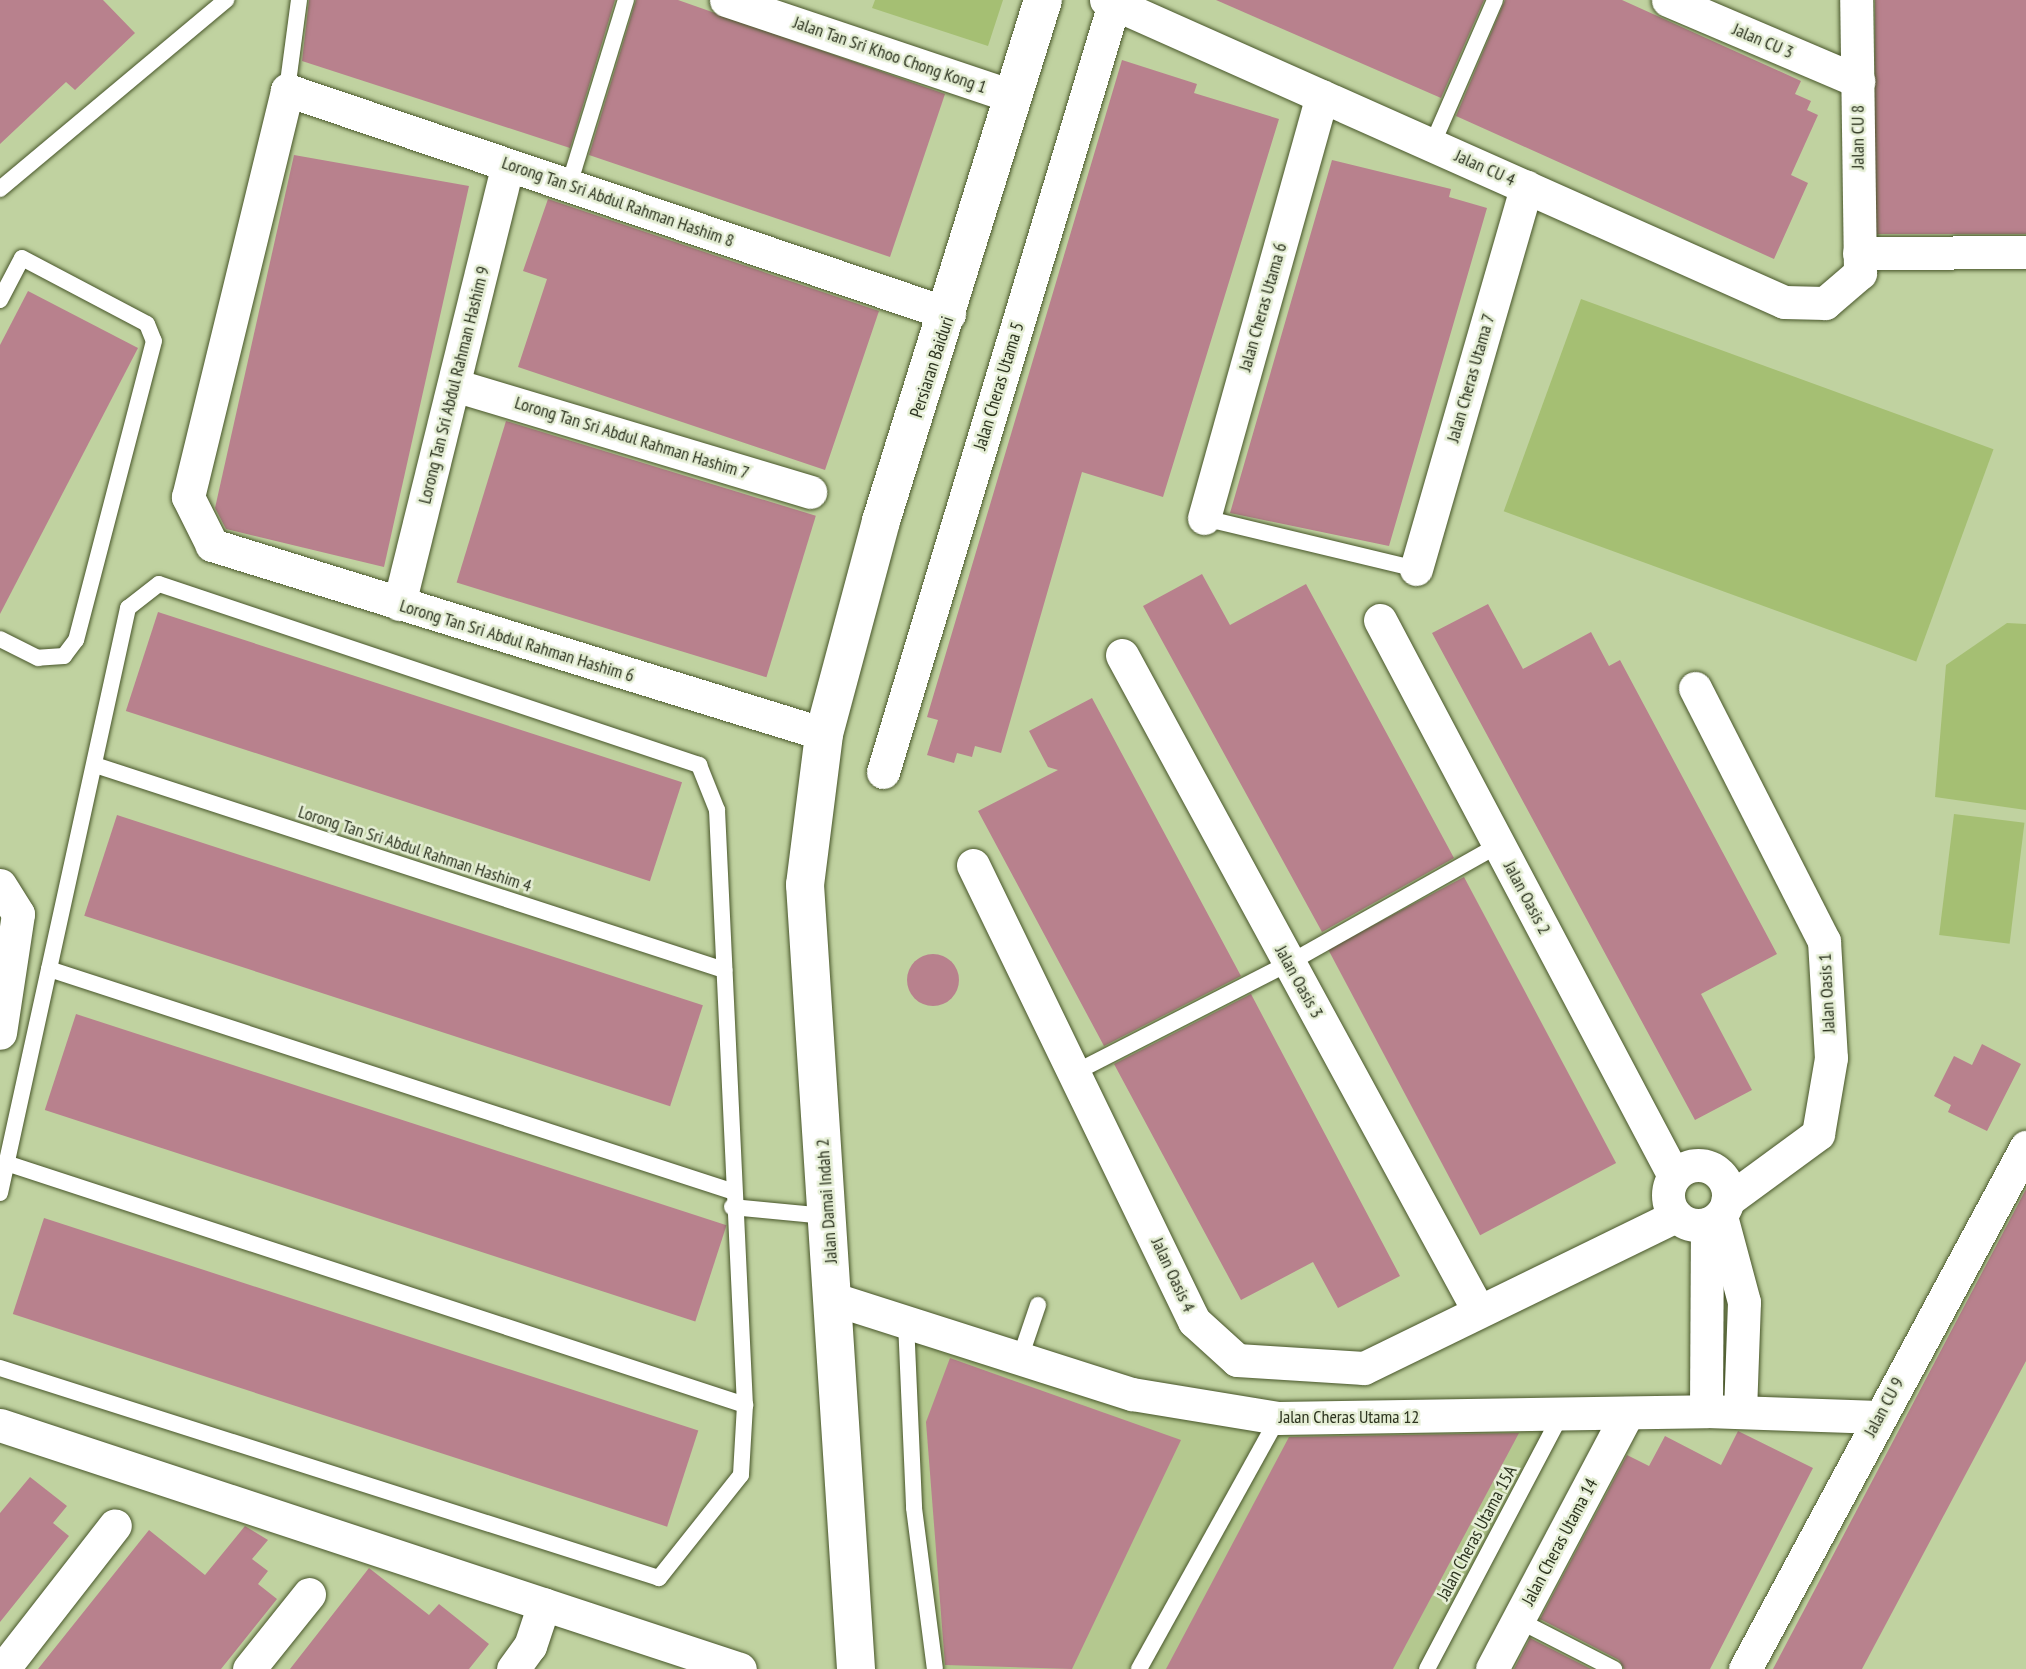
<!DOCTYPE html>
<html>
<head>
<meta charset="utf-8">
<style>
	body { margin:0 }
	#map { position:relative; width:2026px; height:1669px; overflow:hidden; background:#c0d2a0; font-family:"PT Sans Narrow",sans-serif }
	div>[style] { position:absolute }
	.built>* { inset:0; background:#b4c88f }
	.green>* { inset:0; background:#a5bf73; transform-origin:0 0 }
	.building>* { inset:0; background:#b8818d; transform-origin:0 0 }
	.round { border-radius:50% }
	.roads { filter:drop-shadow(0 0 2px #48562a) drop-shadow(0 0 2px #48562a) }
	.lane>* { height:16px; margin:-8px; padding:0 8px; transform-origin:8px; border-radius:8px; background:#fff }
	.street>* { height:33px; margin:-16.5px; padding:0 16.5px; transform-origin:16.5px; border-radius:16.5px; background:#fff }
	.street>.ring { margin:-16.5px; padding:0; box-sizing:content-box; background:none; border:33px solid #fff; border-radius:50% }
	.secondary>* { height:38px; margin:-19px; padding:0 19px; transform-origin:19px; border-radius:19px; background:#fff }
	span { translate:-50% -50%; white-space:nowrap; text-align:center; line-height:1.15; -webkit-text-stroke:5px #e5eed5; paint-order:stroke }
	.street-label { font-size:18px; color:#2c331f }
</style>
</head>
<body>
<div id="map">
	<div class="built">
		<div style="clip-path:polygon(914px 1333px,1125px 1403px,1549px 1425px,1421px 1669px,942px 1669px,920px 1502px)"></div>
	</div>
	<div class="green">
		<div style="clip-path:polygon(875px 0,1003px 0,988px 46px,872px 8px)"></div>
		<div style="left:1581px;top:299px;width:439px;height:226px;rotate:20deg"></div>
		<div style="clip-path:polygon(2007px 623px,2026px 624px,2026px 810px,1935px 797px,1946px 665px)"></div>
		<div style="left:1954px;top:814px;width:71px;height:122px;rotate:7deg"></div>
	</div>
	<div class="building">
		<div style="clip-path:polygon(0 0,103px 0,135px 33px,75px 90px,66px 82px,0 144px)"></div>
		<div style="clip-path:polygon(309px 0,615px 0,570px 148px,302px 61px)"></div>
		<div style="clip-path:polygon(636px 0,678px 0,945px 94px,890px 257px,589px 155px)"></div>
		<div style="clip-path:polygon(1216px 0,1484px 0,1441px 98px)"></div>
		<div style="clip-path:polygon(1505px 0,1622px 0,1801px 81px,1795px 94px,1811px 101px,1807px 110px,1818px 115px,1791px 175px,1808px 183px,1774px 259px,1456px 116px)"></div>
		<div style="left:1875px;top:0;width:151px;height:234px"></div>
		<div style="clip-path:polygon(1122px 60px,1197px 84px,1194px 93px,1279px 119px,1163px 497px,1082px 472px,1001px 753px,975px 746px,972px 757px,957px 753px,954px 763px,927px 755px,938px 720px,927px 717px)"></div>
		<div style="clip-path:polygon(294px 155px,469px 186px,384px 567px,226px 529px,215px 508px)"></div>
		<div style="clip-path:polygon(1332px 160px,1451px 189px,1449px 197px,1487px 208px,1389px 546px,1230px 513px)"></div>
		<div style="clip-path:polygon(548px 199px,879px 311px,825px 470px,518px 367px,547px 279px,523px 271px)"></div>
		<div style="clip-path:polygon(28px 291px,138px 348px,0 614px,0 345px)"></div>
		<div style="left:506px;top:421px;width:324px;height:169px;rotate:17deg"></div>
		<div style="clip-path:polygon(1202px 574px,1230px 625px,1306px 584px,1454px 858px,1322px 932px,1143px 606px)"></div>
		<div style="clip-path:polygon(1488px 604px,1523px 669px,1591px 632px,1609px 666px,1620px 660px,1777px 954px,1701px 994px,1752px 1090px,1695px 1120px,1432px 633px)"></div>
		<div style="left:158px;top:612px;width:551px;height:104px;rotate:18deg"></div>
		<div style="clip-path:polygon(1092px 698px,1241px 976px,1104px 1046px,978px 811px,1058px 770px,1048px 767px,1029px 731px)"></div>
		<div style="left:117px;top:815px;width:616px;height:106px;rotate:18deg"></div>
		<div style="left:1464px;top:877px;width:324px;height:154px;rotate:62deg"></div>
		<div class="round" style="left:907px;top:954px;width:52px;height:52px"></div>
		<div style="clip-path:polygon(1251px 994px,1400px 1276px,1338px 1308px,1313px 1262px,1241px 1300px,1114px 1064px)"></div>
		<div style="left:76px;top:1014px;width:684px;height:101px;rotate:18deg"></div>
		<div style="clip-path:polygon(1982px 1044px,2021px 1064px,1987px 1131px,1948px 1112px,1951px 1105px,1934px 1096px,1954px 1056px,1972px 1065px)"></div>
		<div style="clip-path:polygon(2026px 1189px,2026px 1361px,1862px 1669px,1773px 1669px)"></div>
		<div style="left:44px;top:1218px;width:688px;height:101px;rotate:18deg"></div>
		<div style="clip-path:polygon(950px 1358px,1181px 1440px,1072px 1669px,945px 1665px,926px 1422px)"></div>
		<div style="clip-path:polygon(1738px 1431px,1813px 1468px,1710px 1669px,1624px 1669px,1619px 1660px,1540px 1619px,1627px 1455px,1649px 1466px,1665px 1436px,1721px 1465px)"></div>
		<div style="clip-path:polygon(1519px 1433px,1393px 1669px,1166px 1669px,1289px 1437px)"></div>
		<div style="clip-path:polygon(30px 1477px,67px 1506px,53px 1523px,69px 1536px,0 1622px,0 1513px)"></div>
		<div style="clip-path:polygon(245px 1526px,268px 1540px,252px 1559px,268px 1571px,258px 1584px,277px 1599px,221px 1669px,38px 1669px,149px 1530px,205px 1575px)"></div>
		<div style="clip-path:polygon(369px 1568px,429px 1615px,439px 1604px,489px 1644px,469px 1669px,290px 1669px)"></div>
		<div style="clip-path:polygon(1530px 1638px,1591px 1669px,1514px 1669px)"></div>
	</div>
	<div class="roads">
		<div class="lane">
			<div style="left:287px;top:90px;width:91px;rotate:-82.4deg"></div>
			<div style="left:1432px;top:145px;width:158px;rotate:-66.5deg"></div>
			<div style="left:569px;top:185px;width:194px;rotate:-72.9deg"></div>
			<div style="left:0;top:189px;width:295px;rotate:-39.9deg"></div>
			<div style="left:0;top:300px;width:47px;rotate:-62.4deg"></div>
			<div style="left:22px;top:258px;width:141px;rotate:27.8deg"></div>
			<div style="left:147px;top:324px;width:18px;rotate:68deg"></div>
			<div style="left:154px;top:341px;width:309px;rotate:104.6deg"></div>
			<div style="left:76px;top:640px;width:20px;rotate:127deg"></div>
			<div style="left:64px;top:656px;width:26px;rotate:176deg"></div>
			<div style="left:38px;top:658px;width:42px;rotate:-153.4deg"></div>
			<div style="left:1204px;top:518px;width:218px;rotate:13.5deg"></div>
			<div style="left:95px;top:765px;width:662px;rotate:18.05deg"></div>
			<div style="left:49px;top:969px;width:717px;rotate:18.03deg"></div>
			<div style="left:1078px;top:1071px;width:237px;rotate:-27.1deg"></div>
			<div style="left:1289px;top:963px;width:240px;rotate:-29.4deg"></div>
			<div style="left:6px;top:1163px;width:778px;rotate:18.13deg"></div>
			<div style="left:0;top:1193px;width:599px;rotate:-77.66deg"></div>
			<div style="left:128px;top:608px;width:39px;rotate:-38deg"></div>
			<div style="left:159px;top:584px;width:570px;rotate:18.53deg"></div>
			<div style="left:699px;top:765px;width:48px;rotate:68.2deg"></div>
			<div style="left:717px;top:810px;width:596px;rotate:87.31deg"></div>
			<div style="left:745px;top:1405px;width:70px;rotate:93.3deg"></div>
			<div style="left:741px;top:1475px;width:132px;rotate:128.5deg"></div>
			<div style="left:659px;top:1578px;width:692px;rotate:-162.32deg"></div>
			<div style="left:732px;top:1207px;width:94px;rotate:5.5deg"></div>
			<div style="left:906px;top:1322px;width:186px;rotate:87.5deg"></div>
			<div style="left:914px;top:1508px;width:162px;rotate:82.6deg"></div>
			<div style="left:1020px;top:1358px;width:56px;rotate:-71.2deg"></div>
			<div style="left:1518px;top:1620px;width:108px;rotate:27deg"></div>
			<div style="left:1139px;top:1669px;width:287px;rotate:-61deg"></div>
			<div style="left:1427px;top:1669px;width:287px;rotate:-62.2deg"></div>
		</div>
		<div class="street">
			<div style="left:726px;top:0;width:304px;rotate:18.6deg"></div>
			<div style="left:1106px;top:0;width:742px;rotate:24.01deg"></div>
			<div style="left:1784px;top:302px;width:41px;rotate:1.4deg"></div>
			<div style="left:1825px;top:303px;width:46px;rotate:-40.6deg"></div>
			<div style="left:1860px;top:273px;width:273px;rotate:-90.8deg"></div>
			<div style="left:1668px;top:0;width:207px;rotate:23.1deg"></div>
			<div style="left:1859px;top:253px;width:167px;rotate:-0.3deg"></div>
			<div style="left:454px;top:385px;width:372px;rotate:16.7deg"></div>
			<div style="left:1204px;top:518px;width:438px;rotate:-74.4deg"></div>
			<div style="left:1416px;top:569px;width:398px;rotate:-73.9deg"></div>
			<div style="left:399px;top:604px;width:452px;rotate:-76.1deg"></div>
			<div style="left:1380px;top:620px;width:629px;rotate:62.13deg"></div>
			<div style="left:1122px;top:655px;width:743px;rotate:61.47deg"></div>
			<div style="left:1695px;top:688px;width:284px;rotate:63deg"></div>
			<div style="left:1824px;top:941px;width:117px;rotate:86.6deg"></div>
			<div style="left:1831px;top:1058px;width:77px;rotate:99.7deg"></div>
			<div style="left:1818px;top:1134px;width:112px;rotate:143.7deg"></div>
			<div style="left:824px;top:734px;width:641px;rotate:-162.84deg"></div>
			<div style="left:212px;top:545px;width:54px;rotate:-116.6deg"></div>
			<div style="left:188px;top:497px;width:419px;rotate:-76.3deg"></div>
			<div style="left:287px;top:90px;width:699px;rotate:18.69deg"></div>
			<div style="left:883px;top:772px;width:806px;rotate:-73.27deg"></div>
			<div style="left:973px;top:865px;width:507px;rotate:64.14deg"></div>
			<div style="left:1194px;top:1321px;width:58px;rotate:42.2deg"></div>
			<div style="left:1237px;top:1360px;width:127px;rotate:3.6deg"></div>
			<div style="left:1364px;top:1368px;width:347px;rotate:-26deg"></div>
			<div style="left:0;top:885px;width:34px;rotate:58deg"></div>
			<div style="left:18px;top:914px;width:120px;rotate:98.6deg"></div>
			<div class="ring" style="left:1668px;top:1165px;width:27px;height:27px"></div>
			<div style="left:1721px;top:1216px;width:89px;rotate:75deg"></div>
			<div style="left:1744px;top:1302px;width:110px;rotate:92.1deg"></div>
			<div style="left:834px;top:1299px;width:313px;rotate:17.7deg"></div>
			<div style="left:1132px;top:1394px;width:148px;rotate:9.3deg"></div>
			<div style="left:1278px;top:1418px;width:428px;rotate:-0.9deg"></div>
			<div style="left:1706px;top:1411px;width:173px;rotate:2deg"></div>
			<div style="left:1706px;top:1411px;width:187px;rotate:-89.7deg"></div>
			<div style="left:0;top:1425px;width:779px;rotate:18.25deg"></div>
			<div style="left:3px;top:1669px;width:182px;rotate:-52.1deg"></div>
			<div style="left:249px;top:1669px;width:96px;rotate:-51.3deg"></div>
			<div style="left:513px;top:1669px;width:29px;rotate:-54deg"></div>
			<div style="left:530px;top:1646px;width:44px;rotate:-71.6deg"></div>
			<div style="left:1492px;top:1669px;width:289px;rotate:-62.1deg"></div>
			<div style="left:1745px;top:1669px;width:593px;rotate:-61.71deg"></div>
		</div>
		<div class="secondary">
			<div style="left:856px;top:1669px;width:786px;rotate:-93.72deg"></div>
			<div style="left:805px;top:885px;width:152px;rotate:-82.8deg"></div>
			<div style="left:824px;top:734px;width:220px;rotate:-75deg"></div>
			<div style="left:881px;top:521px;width:546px;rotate:-72.73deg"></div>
		</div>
	</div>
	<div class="street-label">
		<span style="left:1763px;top:41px;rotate:23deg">Jalan CU 3</span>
		<span style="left:890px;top:55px;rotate:19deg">Jalan Tan Sri Khoo Chong Kong 1</span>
		<span style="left:1858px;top:137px;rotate:-90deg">Jalan CU 8</span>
		<span style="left:1485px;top:168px;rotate:24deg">Jalan CU 4</span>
		<span style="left:618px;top:202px;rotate:19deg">Lorong Tan Sri Abdul Rahman Hashim 8</span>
		<span style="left:1263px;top:307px;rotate:-74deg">Jalan Cheras Utama 6</span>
		<span style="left:932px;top:367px;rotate:-72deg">Persiaran Baiduri</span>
		<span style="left:1471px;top:378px;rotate:-74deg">Jalan Cheras Utama 7</span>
		<span style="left:454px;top:385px;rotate:-76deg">Lorong Tan Sri Abdul Rahman Hashim 9</span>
		<span style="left:999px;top:386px;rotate:-73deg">Jalan Cheras Utama 5</span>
		<span style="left:632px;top:438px;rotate:17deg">Lorong Tan Sri Abdul Rahman Hashim 7</span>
		<span style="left:517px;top:641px;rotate:17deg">Lorong Tan Sri Abdul Rahman Hashim 6</span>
		<span style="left:415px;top:849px;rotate:18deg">Lorong Tan Sri Abdul Rahman Hashim 4</span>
		<span style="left:1527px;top:898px;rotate:62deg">Jalan Oasis 2</span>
		<span style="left:1299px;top:982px;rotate:61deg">Jalan Oasis 3</span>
		<span style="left:1827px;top:993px;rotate:-93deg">Jalan Oasis 1</span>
		<span style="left:827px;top:1201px;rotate:-94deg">Jalan Damai Indah 2</span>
		<span style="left:1173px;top:1275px;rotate:65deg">Jalan Oasis 4</span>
		<span style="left:1884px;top:1407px;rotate:-62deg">Jalan CU 9</span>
		<span style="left:1349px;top:1417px">Jalan Cheras Utama 12</span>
		<span style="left:1477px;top:1533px;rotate:-62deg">Jalan Cheras Utama 15A</span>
		<span style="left:1560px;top:1542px;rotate:-62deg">Jalan Cheras Utama 14</span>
	</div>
</div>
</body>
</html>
